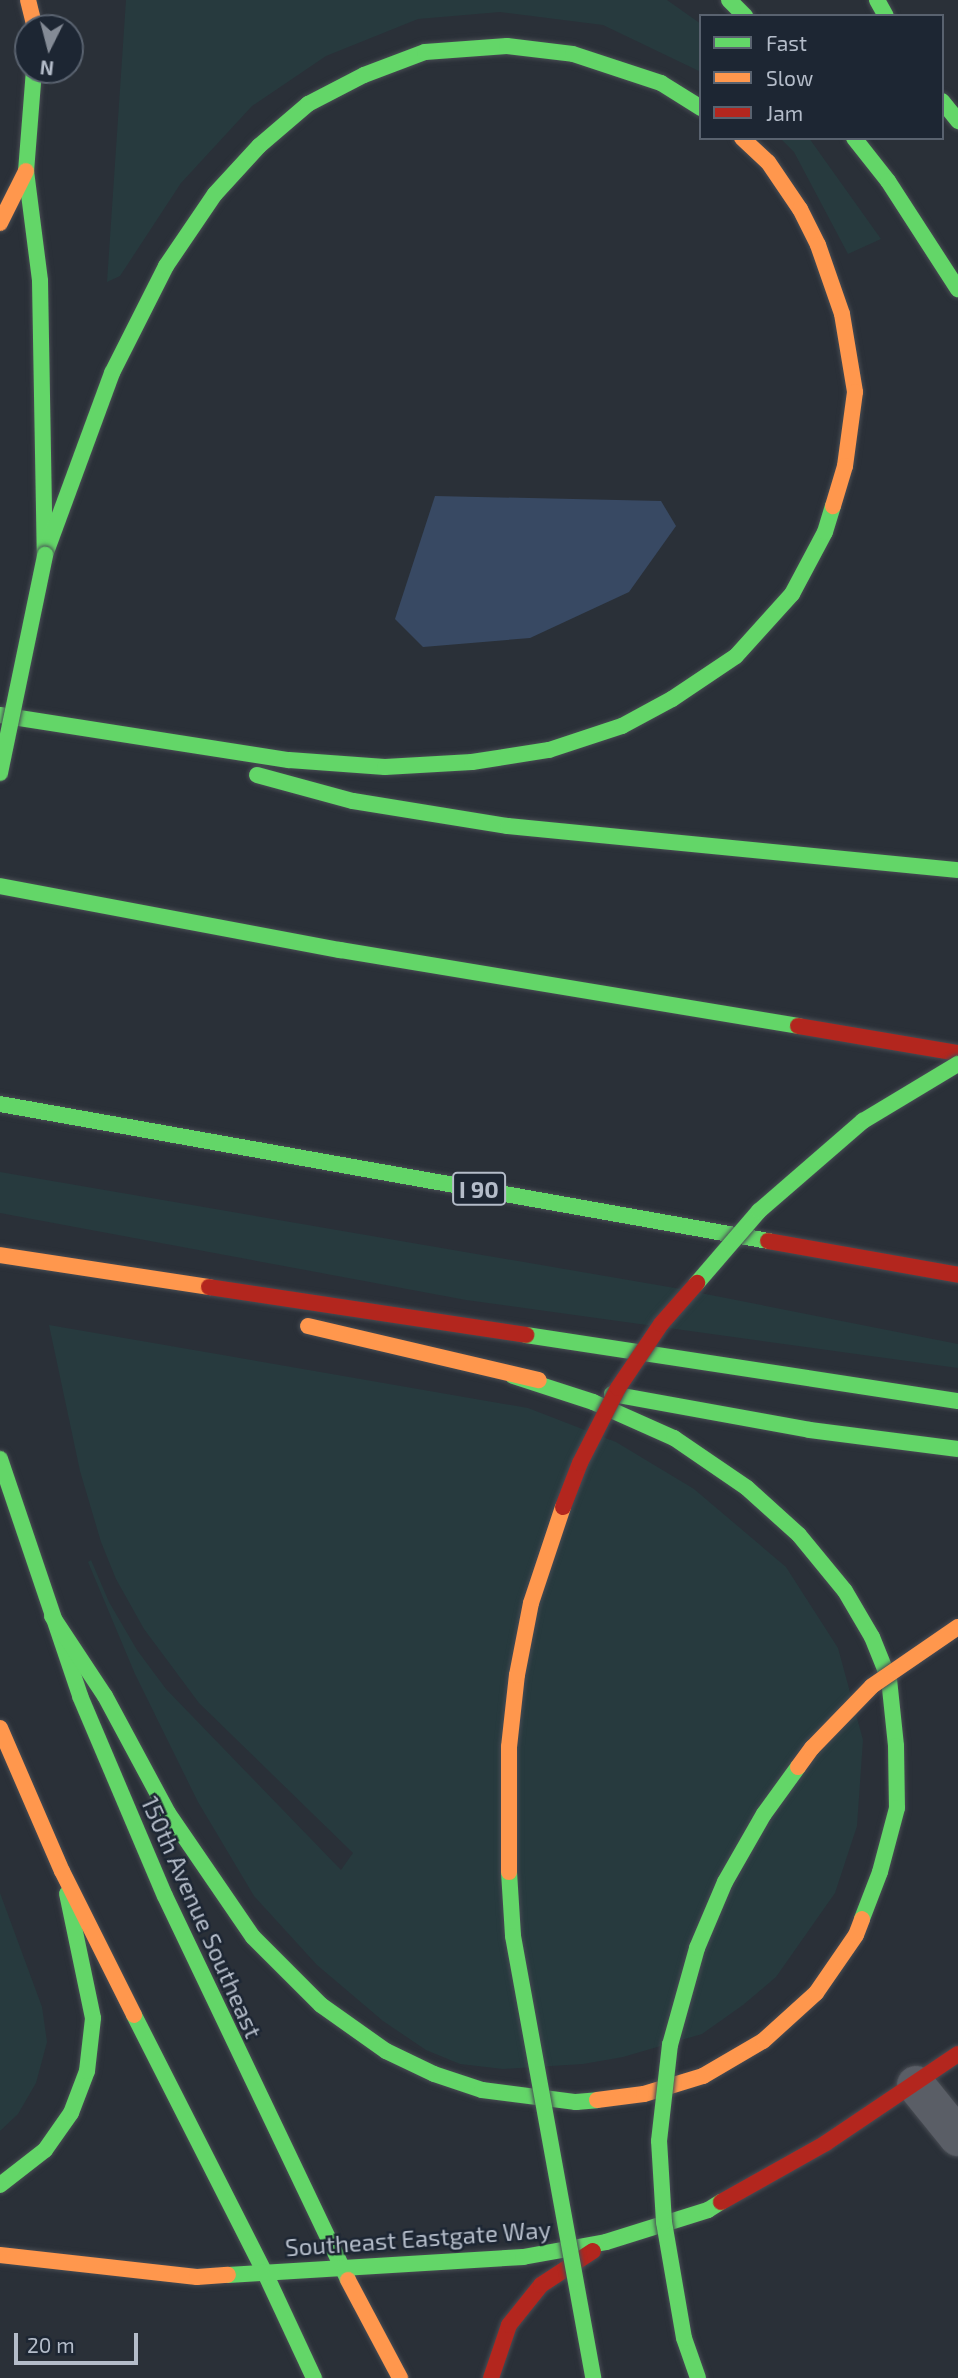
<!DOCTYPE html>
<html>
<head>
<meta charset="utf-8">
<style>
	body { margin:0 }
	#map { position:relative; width:958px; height:2378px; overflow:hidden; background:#2a3038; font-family:"Exo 2",sans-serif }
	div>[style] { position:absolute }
	.green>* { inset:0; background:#273a3e }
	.water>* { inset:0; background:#384963 }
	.roads { filter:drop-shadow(0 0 2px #484c53) drop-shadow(0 0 2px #484c53) }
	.street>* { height:38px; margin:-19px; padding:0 19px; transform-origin:19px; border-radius:19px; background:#5a5e66 }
	.fast>* { height:16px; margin:-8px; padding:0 8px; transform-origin:8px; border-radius:8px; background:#63d668 }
	.slow>* { height:16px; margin:-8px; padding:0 8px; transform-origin:8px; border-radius:8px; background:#ff974d }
	.jam>* { height:16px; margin:-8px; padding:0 8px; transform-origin:8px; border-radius:8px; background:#b3261e }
	.bridges { filter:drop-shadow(0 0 2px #484c55) drop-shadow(0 0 2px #484c55) }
	.fast-bridge>* { height:16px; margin:-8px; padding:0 8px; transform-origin:8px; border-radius:8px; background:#63d668 }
	.slow-bridge>* { height:16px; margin:-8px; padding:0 8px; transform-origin:8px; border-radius:8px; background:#ff974d }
	.jam-bridge>* { height:16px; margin:-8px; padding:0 8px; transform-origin:8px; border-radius:8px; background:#b3261e }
	span { translate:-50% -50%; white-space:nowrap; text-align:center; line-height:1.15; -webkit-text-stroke:5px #1d2633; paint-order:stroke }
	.shield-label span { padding:2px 5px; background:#1d2633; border:2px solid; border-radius:5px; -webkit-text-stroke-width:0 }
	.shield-label { font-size:23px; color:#b4bcc9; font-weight:700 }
	.street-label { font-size:24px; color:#b4bcc9 }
	.legend { position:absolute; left:699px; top:14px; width:245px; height:126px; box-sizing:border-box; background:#1d2633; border:2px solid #59626f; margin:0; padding:9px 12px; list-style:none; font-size:21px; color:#b4bcc9 }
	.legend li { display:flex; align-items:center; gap:14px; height:35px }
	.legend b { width:35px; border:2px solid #59626f }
	.north { position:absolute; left:14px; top:14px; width:70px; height:70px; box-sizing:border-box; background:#1d2633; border:2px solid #59626f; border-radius:50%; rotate:186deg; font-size:19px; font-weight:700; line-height:28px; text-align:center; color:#b4bcc9 }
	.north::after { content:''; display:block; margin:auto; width:24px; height:32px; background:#848b96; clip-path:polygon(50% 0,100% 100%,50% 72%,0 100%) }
	.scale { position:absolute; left:14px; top:2333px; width:124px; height:32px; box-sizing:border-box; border:4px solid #b4bcc9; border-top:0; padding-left:9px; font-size:21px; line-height:24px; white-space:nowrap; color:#b4bcc9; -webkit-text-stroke:5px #1d2633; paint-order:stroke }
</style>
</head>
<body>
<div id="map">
	<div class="green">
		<div style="clip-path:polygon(126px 0,667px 0,701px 24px,701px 72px,603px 25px,500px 12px,418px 19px,326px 56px,252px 106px,181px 183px,120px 276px,107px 282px)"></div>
		<div style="clip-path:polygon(780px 138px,809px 138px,881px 239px,848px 254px,794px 152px)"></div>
		<div style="clip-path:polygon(0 1172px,675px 1288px,958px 1344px,958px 1368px,466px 1300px,0 1213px)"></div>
		<div style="clip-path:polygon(49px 1325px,528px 1408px,616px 1442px,694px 1489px,786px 1567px,838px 1648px,863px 1740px,857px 1826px,835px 1893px,776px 1977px,743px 2005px,702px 2034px,623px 2057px,583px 2064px,503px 2069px,460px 2064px,426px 2050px,383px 2021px,317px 1965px,254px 1896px,198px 1802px,135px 1674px,88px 1562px,91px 1560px,109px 1602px,137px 1650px,166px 1689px,341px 1870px,353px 1853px,199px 1703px,144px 1629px,116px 1579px,101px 1542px,80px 1471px)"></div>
		<div style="clip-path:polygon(0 1893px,42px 2007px,47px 2042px,36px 2083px,18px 2114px,0 2131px)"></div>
	</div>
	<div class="water">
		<div style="clip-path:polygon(435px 496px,661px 501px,676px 526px,629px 592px,530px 638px,423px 647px,395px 619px)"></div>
	</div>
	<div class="roads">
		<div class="street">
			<div style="left:916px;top:2085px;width:67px;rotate:51.1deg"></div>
		</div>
		<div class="fast">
			<div style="left:729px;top:0;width:23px;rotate:45deg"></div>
			<div style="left:877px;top:0;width:18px;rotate:61deg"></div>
			<div style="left:34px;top:70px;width:101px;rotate:94.5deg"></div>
			<div style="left:26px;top:171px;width:111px;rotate:82.7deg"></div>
			<div style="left:40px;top:281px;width:274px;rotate:89deg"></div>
			<div style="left:942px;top:101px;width:26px;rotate:51deg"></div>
			<div style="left:854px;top:138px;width:55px;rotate:51.7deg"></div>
			<div style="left:888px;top:181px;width:129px;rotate:57.1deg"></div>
			<div style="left:45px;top:555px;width:194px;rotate:-69.8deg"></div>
			<div style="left:112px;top:373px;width:120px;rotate:-63.2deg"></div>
			<div style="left:166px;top:266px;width:87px;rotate:-55.8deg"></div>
			<div style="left:215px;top:194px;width:65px;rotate:-47.5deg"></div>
			<div style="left:259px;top:146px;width:65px;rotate:-40.6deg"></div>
			<div style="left:308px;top:104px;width:63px;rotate:-27.4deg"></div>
			<div style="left:364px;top:75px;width:65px;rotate:-20.7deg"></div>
			<div style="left:425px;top:52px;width:82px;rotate:-4.2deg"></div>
			<div style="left:507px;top:46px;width:66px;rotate:6.9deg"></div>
			<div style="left:573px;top:54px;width:93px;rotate:18.2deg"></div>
			<div style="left:661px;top:83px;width:47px;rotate:32deg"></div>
			<div style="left:0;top:715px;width:292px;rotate:8.9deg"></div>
			<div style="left:289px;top:760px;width:96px;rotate:4.2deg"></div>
			<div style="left:385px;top:767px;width:87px;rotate:-3.3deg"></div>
			<div style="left:472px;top:762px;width:78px;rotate:-8.9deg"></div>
			<div style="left:549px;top:750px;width:77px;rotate:-18.2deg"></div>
			<div style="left:622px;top:726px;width:57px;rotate:-28.4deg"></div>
			<div style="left:672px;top:699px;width:77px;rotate:-33.9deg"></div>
			<div style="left:736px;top:656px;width:84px;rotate:-47.9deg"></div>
			<div style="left:792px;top:594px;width:70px;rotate:-62deg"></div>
			<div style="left:825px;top:532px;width:27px;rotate:-73deg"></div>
			<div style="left:257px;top:775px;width:99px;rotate:15.2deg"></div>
			<div style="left:353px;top:801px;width:157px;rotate:9.2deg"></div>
			<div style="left:508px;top:826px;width:452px;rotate:5.6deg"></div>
			<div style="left:0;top:886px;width:346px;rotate:10.7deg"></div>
			<div style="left:340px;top:950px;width:464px;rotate:9.4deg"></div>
			<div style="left:0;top:1104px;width:780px;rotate:10.11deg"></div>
			<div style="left:526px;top:1335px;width:437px;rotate:8.7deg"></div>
			<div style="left:513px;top:1376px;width:84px;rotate:18deg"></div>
			<div style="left:593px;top:1402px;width:89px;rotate:24deg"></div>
			<div style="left:674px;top:1438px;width:88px;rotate:34.4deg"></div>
			<div style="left:747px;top:1488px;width:70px;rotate:42.1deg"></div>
			<div style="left:799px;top:1535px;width:72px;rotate:50.6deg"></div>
			<div style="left:845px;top:1591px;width:53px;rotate:59.6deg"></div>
			<div style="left:872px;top:1637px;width:45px;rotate:68deg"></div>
			<div style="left:889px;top:1679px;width:67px;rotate:84deg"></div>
			<div style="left:896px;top:1746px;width:62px;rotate:89.1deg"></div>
			<div style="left:897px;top:1808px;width:66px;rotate:104.9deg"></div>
			<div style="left:880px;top:1872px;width:50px;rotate:111deg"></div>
			<div style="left:612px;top:1394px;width:201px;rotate:10.3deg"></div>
			<div style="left:810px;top:1430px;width:149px;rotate:7.3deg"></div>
			<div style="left:0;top:1459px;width:250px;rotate:71.3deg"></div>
			<div style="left:80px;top:1696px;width:217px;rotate:67deg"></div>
			<div style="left:165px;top:1896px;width:425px;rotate:64.5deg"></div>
			<div style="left:52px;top:1616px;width:96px;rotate:56.5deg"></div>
			<div style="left:105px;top:1696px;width:133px;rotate:61.7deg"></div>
			<div style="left:168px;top:1813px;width:150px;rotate:55.6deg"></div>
			<div style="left:253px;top:1937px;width:96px;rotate:45deg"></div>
			<div style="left:321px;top:2005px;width:80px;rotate:35.3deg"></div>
			<div style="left:386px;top:2051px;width:53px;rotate:25.6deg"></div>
			<div style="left:434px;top:2074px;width:51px;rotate:18.4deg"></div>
			<div style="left:482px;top:2090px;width:95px;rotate:7.3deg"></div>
			<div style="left:576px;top:2102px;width:21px;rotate:-5deg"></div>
			<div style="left:134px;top:2015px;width:289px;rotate:63.1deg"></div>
			<div style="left:265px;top:2273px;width:116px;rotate:65deg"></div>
			<div style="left:0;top:2185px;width:57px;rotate:-37.9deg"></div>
			<div style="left:45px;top:2150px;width:45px;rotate:-54.9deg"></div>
			<div style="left:71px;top:2113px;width:45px;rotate:-69.1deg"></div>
			<div style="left:87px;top:2071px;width:53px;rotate:-83.5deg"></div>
			<div style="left:93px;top:2018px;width:127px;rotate:-101.8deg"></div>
			<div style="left:228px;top:2275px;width:296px;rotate:-3.5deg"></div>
			<div style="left:523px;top:2257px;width:84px;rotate:-10.2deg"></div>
			<div style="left:606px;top:2242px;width:107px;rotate:-17.4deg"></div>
			<div style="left:708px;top:2210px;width:15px;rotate:-32deg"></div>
		</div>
		<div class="slow">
			<div style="left:28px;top:0;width:29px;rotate:76deg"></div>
			<div style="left:742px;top:138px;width:35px;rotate:43deg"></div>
			<div style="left:768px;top:162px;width:57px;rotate:55.8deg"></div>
			<div style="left:800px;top:209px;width:40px;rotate:63.4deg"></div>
			<div style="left:818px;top:245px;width:73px;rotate:70.8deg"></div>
			<div style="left:842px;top:314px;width:79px;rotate:80.5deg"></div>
			<div style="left:855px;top:392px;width:75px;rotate:97.7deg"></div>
			<div style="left:845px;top:466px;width:42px;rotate:106.7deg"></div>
			<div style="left:0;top:223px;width:58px;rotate:-63.4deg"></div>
			<div style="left:0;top:1255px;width:211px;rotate:8.7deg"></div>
			<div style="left:308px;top:1326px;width:237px;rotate:13.2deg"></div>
			<div style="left:0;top:1728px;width:156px;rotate:66.6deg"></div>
			<div style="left:62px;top:1871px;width:161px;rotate:63.4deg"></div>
			<div style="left:597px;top:2100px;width:47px;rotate:-7.3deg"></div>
			<div style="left:644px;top:2094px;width:62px;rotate:-17deg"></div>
			<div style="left:703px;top:2076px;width:69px;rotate:-30.3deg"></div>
			<div style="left:763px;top:2041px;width:72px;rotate:-42.2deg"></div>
			<div style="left:816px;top:1993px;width:70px;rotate:-55.4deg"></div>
			<div style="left:856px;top:1935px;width:17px;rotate:-69deg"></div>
			<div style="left:0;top:2255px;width:198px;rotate:6.4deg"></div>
			<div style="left:197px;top:2277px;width:31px;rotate:-4deg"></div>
			<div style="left:348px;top:2280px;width:111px;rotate:62deg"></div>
		</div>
		<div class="jam">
			<div style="left:798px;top:1026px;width:162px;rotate:9.6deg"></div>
			<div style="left:768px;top:1241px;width:193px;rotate:10.1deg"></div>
			<div style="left:209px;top:1287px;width:321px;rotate:8.6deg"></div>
			<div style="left:721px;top:2202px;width:120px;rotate:-29.3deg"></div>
			<div style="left:826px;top:2143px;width:159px;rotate:-34deg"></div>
			<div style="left:491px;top:2378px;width:56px;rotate:-71.2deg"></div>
			<div style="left:509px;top:2325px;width:51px;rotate:-51.3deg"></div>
			<div style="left:541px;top:2285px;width:62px;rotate:-33.2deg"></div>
		</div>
	</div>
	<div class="bridges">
		<div class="fast-bridge">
			<div style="left:0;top:773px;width:223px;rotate:-78.3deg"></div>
			<div style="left:697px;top:1283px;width:95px;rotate:-49.3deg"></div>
			<div style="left:759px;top:1211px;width:138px;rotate:-40.9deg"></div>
			<div style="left:863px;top:1121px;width:111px;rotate:-31deg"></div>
			<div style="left:509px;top:1872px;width:64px;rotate:86.4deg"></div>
			<div style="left:513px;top:1936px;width:449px;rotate:79.7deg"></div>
			<div style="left:698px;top:2378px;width:42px;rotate:-109.3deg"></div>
			<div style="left:684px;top:2338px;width:118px;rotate:-99.8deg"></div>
			<div style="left:664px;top:2222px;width:81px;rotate:-93.5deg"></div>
			<div style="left:659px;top:2141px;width:97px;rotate:-83.5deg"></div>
			<div style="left:670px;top:2045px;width:101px;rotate:-74.4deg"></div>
			<div style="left:697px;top:1948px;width:72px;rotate:-67deg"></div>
			<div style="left:725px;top:1882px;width:78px;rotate:-60.2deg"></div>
			<div style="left:764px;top:1814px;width:58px;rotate:-54.1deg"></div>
		</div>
		<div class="slow-bridge">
			<div style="left:798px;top:1767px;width:24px;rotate:-54deg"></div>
			<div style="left:812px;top:1748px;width:86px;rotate:-45.9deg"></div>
			<div style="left:872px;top:1686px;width:104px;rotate:-34.5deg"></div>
			<div style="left:509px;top:1872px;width:125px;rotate:-90deg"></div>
			<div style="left:509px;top:1747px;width:72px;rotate:-83.7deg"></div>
			<div style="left:517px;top:1675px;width:73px;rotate:-79deg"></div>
			<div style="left:531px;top:1603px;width:101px;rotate:-71.6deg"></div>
		</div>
		<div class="jam-bridge">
			<div style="left:563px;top:1507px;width:47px;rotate:-68.9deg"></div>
			<div style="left:580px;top:1463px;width:84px;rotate:-63.1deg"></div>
			<div style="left:618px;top:1388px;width:77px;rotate:-56.1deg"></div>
			<div style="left:661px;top:1324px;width:55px;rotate:-48.7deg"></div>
		</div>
	</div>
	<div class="shield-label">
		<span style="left:479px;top:1189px">I 90</span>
	</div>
	<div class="street-label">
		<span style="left:202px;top:1917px;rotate:66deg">150th Avenue Southeast</span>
		<span style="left:418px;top:2238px;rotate:-4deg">Southeast Eastgate Way</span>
	</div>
	<ul class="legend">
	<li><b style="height:9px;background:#63d668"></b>Fast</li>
	<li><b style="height:9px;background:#ff974d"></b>Slow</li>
	<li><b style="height:9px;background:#b3261e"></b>Jam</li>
	</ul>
	<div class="north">N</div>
	<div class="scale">20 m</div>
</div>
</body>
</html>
